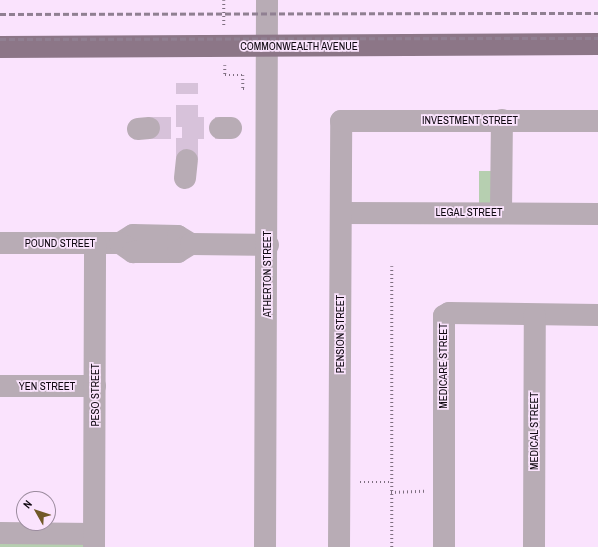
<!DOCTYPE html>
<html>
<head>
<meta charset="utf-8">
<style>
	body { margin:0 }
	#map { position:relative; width:598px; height:547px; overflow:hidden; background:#fae3fd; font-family:"Archivo Narrow",sans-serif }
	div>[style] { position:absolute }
	.green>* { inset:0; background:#b6cfb0; transform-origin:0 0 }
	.minor-tunnel>* { height:22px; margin-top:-11px; transform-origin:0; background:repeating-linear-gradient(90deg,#d7c2da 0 22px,transparent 0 33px) }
	.path>* { height:2.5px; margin-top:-1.25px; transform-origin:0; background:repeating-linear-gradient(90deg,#7e6f80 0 1px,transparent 0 4px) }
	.minor>* { height:22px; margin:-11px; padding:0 11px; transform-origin:11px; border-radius:11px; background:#b8acb5 }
	.major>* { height:22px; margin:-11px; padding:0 11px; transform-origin:11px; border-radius:11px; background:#8c7687 }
	.rail>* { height:3px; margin-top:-1.5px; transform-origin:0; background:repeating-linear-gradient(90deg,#908092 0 6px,transparent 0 9px) }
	span { translate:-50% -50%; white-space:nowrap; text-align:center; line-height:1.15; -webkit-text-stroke:3.5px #fae3fd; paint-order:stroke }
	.street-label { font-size:11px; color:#100911 }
	.north { position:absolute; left:16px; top:491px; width:40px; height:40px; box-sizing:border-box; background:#fae3fd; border:1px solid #9c8c9f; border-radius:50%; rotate:309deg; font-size:11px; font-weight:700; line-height:16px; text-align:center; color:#100911 }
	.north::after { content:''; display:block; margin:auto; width:14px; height:18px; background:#715929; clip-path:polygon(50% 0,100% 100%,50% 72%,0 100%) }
</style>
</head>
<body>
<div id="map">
	<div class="green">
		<div style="left:479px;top:171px;width:19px;height:32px"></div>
		<div style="clip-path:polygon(0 542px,83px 543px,83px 547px,0 547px)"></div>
	</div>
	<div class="minor-tunnel">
		<div style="left:149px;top:128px;width:71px"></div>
		<div style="left:187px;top:160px;width:77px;rotate:-90deg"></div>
	</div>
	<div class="path">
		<div style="left:224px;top:0;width:26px;rotate:90deg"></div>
		<div style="left:225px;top:65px;width:10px;rotate:90deg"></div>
		<div style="left:225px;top:75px;width:18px"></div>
		<div style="left:243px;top:75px;width:14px;rotate:90deg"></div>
		<div style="left:243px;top:89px;width:4px"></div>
		<div style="left:392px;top:266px;width:281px;rotate:90deg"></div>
		<div style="left:360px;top:482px;width:31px"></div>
		<div style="left:391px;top:492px;width:33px;rotate:-2deg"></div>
	</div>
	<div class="minor">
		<div style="left:220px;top:128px;width:11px"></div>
		<div style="left:138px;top:129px;width:11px;rotate:-5deg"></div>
		<div style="left:185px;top:178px;width:18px;rotate:-84deg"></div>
		<div style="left:501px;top:211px;width:91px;rotate:-89.4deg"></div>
		<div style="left:341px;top:213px;width:257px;rotate:0.2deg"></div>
		<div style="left:0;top:243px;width:120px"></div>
		<div style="left:120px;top:243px;width:15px;rotate:-32deg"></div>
		<div style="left:133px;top:235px;width:45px;rotate:1.3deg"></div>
		<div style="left:178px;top:236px;width:15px;rotate:32deg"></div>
		<div style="left:120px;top:243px;width:16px;rotate:35deg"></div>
		<div style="left:133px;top:252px;width:45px"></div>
		<div style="left:178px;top:252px;width:15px;rotate:-32deg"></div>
		<div style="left:191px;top:244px;width:77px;rotate:0.7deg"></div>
		<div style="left:0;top:386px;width:95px"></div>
		<div style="left:0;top:533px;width:94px;rotate:0.6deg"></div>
		<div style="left:94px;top:547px;width:304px;rotate:-89.8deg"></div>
		<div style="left:265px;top:547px;width:547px;rotate:-89.79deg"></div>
		<div style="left:339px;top:547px;width:426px;rotate:-89.7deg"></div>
		<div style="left:341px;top:121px;width:257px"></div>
		<div style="left:444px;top:547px;width:231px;rotate:-90deg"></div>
		<div style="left:444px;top:316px;width:6px;rotate:-31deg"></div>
		<div style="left:449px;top:313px;width:149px;rotate:0.8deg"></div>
		<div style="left:534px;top:547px;width:232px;rotate:-89.8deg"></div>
	</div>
	<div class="major">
		<div style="left:0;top:47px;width:598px;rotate:-0.29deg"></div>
	</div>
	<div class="rail">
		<div style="left:0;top:14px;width:598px;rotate:-0.1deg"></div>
		<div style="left:0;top:39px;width:598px;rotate:-0.1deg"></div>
	</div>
	<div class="street-label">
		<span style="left:299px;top:46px">COMMONWEALTH AVENUE</span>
		<span style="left:470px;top:120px">INVESTMENT STREET</span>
		<span style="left:469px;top:212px">LEGAL STREET</span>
		<span style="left:60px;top:243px">POUND STREET</span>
		<span style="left:267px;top:274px;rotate:-90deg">ATHERTON STREET</span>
		<span style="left:340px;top:334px;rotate:-90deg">PENSION STREET</span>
		<span style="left:443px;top:366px;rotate:-90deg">MEDICARE STREET</span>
		<span style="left:47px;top:386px">YEN STREET</span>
		<span style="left:95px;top:395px;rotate:-90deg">PESO STREET</span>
		<span style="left:534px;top:431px;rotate:-90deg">MEDICAL STREET</span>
	</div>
	<div class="north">N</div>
</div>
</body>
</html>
